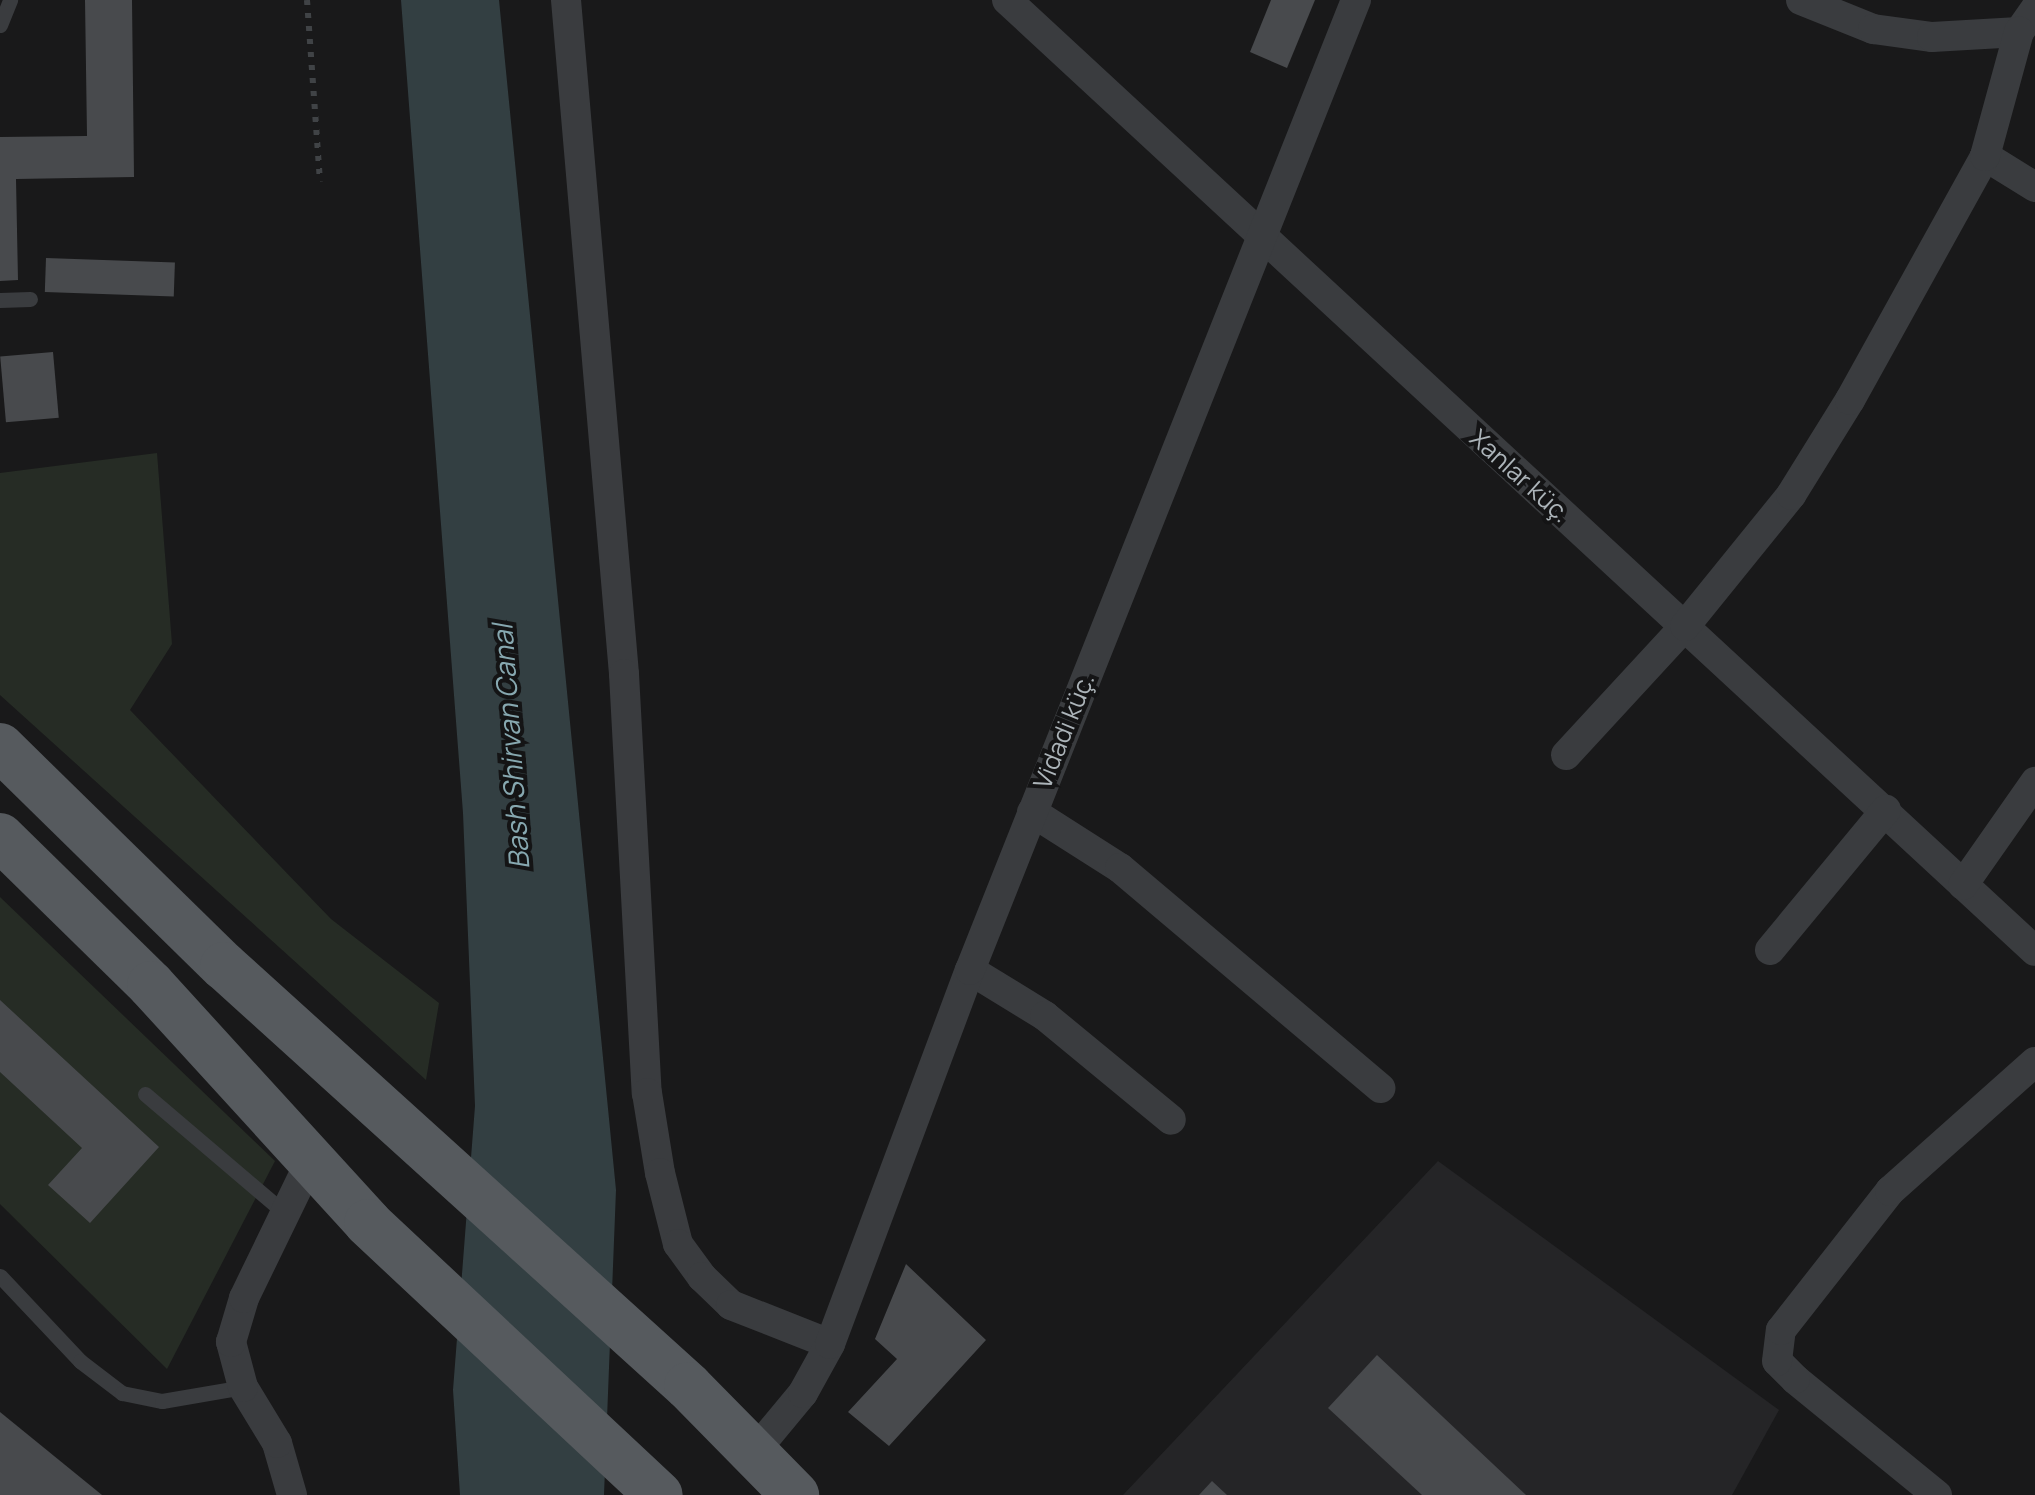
<!DOCTYPE html>
<html>
<head>
<meta charset="utf-8">
<style>
	body { margin:0 }
	#map { position:relative; width:2035px; height:1495px; overflow:hidden; background:#19191a; font-family:Manrope,sans-serif }
	div>[style] { position:absolute }
	.built>* { inset:0; background:#252527 }
	.green>* { inset:0; background:#262c25 }
	.water>* { inset:0; background:#333f42 }
	.building>* { inset:0; background:#484a4d; transform-origin:0 0 }
	.path>* { height:6px; margin-top:-3px; transform-origin:0; background:repeating-linear-gradient(90deg,#404346 0 5px,transparent 0 13px) }
	.lane>* { height:15px; margin:-7.5px; padding:0 7.5px; transform-origin:7.5px; border-radius:7.5px; background:#3a3c3f }
	.street>* { height:30px; margin:-15px; padding:0 15px; transform-origin:15px; border-radius:15px; background:#3a3c3f }
	.primary>* { height:48px; margin:-24px; padding:0 24px; transform-origin:24px; border-radius:24px; background:#565a5e }
	span { translate:-50% -50%; white-space:nowrap; text-align:center; line-height:1.15; -webkit-text-stroke:8px #141415; paint-order:stroke }
	.street-label { font-size:25px; color:#acb4b9 }
	.water-label { font-size:28px; color:#87a8b0; font-style:italic }
</style>
</head>
<body>
<div id="map">
	<div class="built">
		<div style="clip-path:polygon(1438px 1161px,1779px 1410px,1732px 1495px,1123px 1495px)"></div>
	</div>
	<div class="green">
		<div style="clip-path:polygon(157px 453px,172px 644px,130px 710px,331px 919px,439px 1003px,426px 1080px,0 695px,0 473px)"></div>
		<div style="clip-path:polygon(0 897px,275px 1161px,167px 1369px,0 1204px)"></div>
	</div>
	<div class="water">
		<div style="clip-path:polygon(401px 0,499px 0,616px 1190px,604px 1495px,460px 1495px,453px 1390px,475px 1106px,463px 813px)"></div>
	</div>
	<div class="building">
		<div style="clip-path:polygon(85px 0,132px 0,134px 177px,16px 179px,18px 280px,0 281px,0 137px,87px 136px)"></div>
		<div style="clip-path:polygon(1271px 0,1315px 0,1287px 68px,1250px 52px)"></div>
		<div style="left:46px;top:258px;width:129px;height:34px;rotate:2deg"></div>
		<div style="left:53px;top:352px;width:66px;height:53px;rotate:85deg"></div>
		<div style="clip-path:polygon(0 1000px,159px 1147px,90px 1223px,48px 1185px,82px 1148px,0 1072px)"></div>
		<div style="clip-path:polygon(906px 1264px,986px 1340px,889px 1446px,848px 1412px,897px 1359px,875px 1339px)"></div>
		<div style="clip-path:polygon(1377px 1355px,1526px 1495px,1422px 1495px,1328px 1408px)"></div>
		<div style="clip-path:polygon(0 1412px,102px 1495px,0 1495px)"></div>
		<div style="clip-path:polygon(1212px 1481px,1227px 1495px,1199px 1495px)"></div>
	</div>
	<div class="path">
		<div style="left:307px;top:0;width:182px;rotate:85.9deg"></div>
	</div>
	<div class="lane">
		<div style="left:0;top:25px;width:27px;rotate:-68deg"></div>
		<div style="left:0;top:300px;width:30px;rotate:-2deg"></div>
		<div style="left:145px;top:1094px;width:184px;rotate:40.4deg"></div>
		<div style="left:0;top:1276px;width:117px;rotate:46.7deg"></div>
		<div style="left:80px;top:1361px;width:53px;rotate:37.3deg"></div>
		<div style="left:122px;top:1393px;width:41px;rotate:11.3deg"></div>
		<div style="left:162px;top:1401px;width:82px;rotate:-9.8deg"></div>
	</div>
	<div class="street">
		<div style="left:566px;top:0;width:676px;rotate:85.08deg"></div>
		<div style="left:624px;top:674px;width:420px;rotate:86.9deg"></div>
		<div style="left:647px;top:1093px;width:81px;rotate:80.8deg"></div>
		<div style="left:660px;top:1173px;width:73px;rotate:75.8deg"></div>
		<div style="left:678px;top:1244px;width:41px;rotate:54deg"></div>
		<div style="left:702px;top:1277px;width:40px;rotate:44deg"></div>
		<div style="left:731px;top:1305px;width:106px;rotate:21.5deg"></div>
		<div style="left:1007px;top:0;width:1400px;rotate:42.77deg"></div>
		<div style="left:1801px;top:0;width:78px;rotate:21.9deg"></div>
		<div style="left:1873px;top:29px;width:60px;rotate:7.7deg"></div>
		<div style="left:1932px;top:37px;width:87px;rotate:-3.3deg"></div>
		<div style="left:2019px;top:32px;width:28px;rotate:-55deg"></div>
		<div style="left:1985px;top:156px;width:59px;rotate:31.8deg"></div>
		<div style="left:1566px;top:755px;width:176px;rotate:-47.3deg"></div>
		<div style="left:1685px;top:626px;width:169px;rotate:-51deg"></div>
		<div style="left:1791px;top:495px;width:112px;rotate:-58.2deg"></div>
		<div style="left:1850px;top:400px;width:279px;rotate:-61deg"></div>
		<div style="left:1985px;top:156px;width:129px;rotate:-74.7deg"></div>
		<div style="left:1032px;top:812px;width:104px;rotate:32.5deg"></div>
		<div style="left:1120px;top:868px;width:341px;rotate:40.2deg"></div>
		<div style="left:1963px;top:885px;width:126px;rotate:-55deg"></div>
		<div style="left:1770px;top:950px;width:182px;rotate:-50.4deg"></div>
		<div style="left:970px;top:970px;width:88px;rotate:31.5deg"></div>
		<div style="left:1045px;top:1016px;width:163px;rotate:39.5deg"></div>
		<div style="left:755px;top:1451px;width:75px;rotate:-50.4deg"></div>
		<div style="left:803px;top:1393px;width:56px;rotate:-61.1deg"></div>
		<div style="left:830px;top:1344px;width:399px;rotate:-69.5deg"></div>
		<div style="left:970px;top:970px;width:1044px;rotate:-68.3deg"></div>
		<div style="left:292px;top:1495px;width:54px;rotate:-106.1deg"></div>
		<div style="left:277px;top:1443px;width:66px;rotate:-121.3deg"></div>
		<div style="left:243px;top:1387px;width:47px;rotate:-104.9deg"></div>
		<div style="left:231px;top:1342px;width:46px;rotate:-73.5deg"></div>
		<div style="left:244px;top:1298px;width:151px;rotate:-64.1deg"></div>
		<div style="left:1937px;top:1495px;width:183px;rotate:-140.8deg"></div>
		<div style="left:1795px;top:1379px;width:25px;rotate:-135deg"></div>
		<div style="left:1777px;top:1361px;width:31px;rotate:-83deg"></div>
		<div style="left:1781px;top:1330px;width:177px;rotate:-51.9deg"></div>
		<div style="left:1890px;top:1191px;width:194px;rotate:-41.7deg"></div>
	</div>
	<div class="primary">
		<div style="left:0;top:747px;width:313px;rotate:44.4deg"></div>
		<div style="left:224px;top:966px;width:626px;rotate:42.15deg"></div>
		<div style="left:688px;top:1386px;width:153px;rotate:45.5deg"></div>
		<div style="left:0;top:837px;width:211px;rotate:44.4deg"></div>
		<div style="left:151px;top:985px;width:322px;rotate:47.6deg"></div>
		<div style="left:368px;top:1223px;width:398px;rotate:43.1deg"></div>
	</div>
	<div class="street-label">
		<span style="left:1520px;top:476px;rotate:42deg">Xanlar küç.</span>
		<span style="left:1064px;top:731px;rotate:-68deg">Vidadi küç.</span>
	</div>
	<div class="water-label">
		<span style="left:510px;top:747px;rotate:-94deg">Bash Shirvan Canal</span>
	</div>
</div>
</body>
</html>
